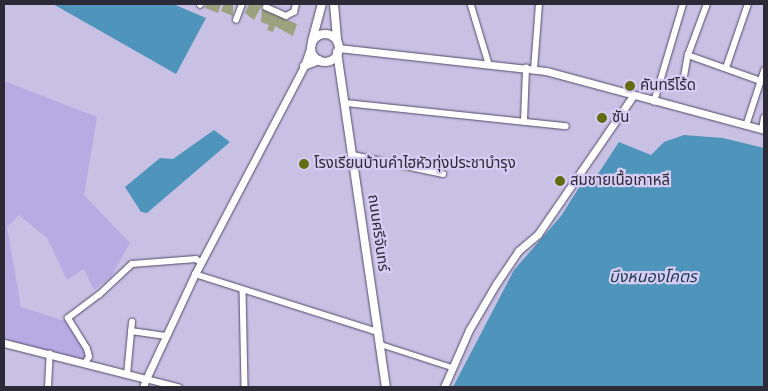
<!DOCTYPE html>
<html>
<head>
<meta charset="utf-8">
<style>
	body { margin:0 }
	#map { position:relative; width:768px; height:391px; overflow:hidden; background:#c8c1e4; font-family:"Nunito Sans","Noto Sans Thai",sans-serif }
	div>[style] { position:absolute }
	.green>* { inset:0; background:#b8abe4 }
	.water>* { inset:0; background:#4e94bb }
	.building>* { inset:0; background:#9ca27e }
	.roads { filter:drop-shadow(0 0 1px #504967) drop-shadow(0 0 1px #504967) }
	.pedestrian>* { height:4.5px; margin:-2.25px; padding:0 2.25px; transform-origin:2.25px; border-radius:2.25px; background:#fff }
	.minor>* { height:5.5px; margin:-2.75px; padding:0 2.75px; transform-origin:2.75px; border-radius:2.75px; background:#fff }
	.tertiary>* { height:7px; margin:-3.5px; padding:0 3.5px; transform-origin:3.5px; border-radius:3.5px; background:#fff }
	.secondary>* { height:8px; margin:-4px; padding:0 4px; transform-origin:4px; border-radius:4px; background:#fff }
	.secondary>.ring { margin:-4px; padding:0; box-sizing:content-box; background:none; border:8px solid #fff; border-radius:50% }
	.dots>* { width:14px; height:14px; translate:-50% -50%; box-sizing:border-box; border:2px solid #d5cdf2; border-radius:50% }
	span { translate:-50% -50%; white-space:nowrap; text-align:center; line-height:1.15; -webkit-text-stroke:4.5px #d5cdf2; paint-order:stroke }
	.poi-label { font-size:15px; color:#2d2a37 }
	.left { translate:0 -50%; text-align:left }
	.street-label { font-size:15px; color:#2d2a37 }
	.water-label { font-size:16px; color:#1a394b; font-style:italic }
	.frame { position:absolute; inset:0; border:5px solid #2d2a37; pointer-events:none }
</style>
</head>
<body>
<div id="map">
	<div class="green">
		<div style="clip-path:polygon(4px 81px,97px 117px,84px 195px,130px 243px,111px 277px,94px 290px,84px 269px,67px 280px,47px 238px,19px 215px,7px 227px,21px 307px,65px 321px,85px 351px,85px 360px,4px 341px)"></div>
	</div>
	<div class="water">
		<div style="clip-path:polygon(53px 4px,173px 4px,206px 18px,176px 74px)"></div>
		<div style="clip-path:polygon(214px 130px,230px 142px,147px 213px,141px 212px,125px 187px,160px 158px,173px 159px)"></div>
		<div style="clip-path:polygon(684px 135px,723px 138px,764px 148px,764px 387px,453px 387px,514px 270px,561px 216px,582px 183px,594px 180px,619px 142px,651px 155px,664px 142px)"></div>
	</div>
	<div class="building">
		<div style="clip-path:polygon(207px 4px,221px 4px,218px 13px,205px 8px)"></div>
		<div style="clip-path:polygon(224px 4px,233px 4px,233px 16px,221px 11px)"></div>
		<div style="clip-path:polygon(249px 4px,262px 5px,254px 20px,245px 13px)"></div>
		<div style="clip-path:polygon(262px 9px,297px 24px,293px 36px,275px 26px,273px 32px,267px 30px,269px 25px,261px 22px)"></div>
	</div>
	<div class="roads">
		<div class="pedestrian">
			<div style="left:380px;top:344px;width:75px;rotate:17.9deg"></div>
		</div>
		<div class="minor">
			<div style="left:471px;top:4px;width:63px;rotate:73.3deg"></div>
			<div style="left:200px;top:5px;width:1px;rotate:-45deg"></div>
			<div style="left:266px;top:7px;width:22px;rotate:24deg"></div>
			<div style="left:286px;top:16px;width:9px;rotate:-27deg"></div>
			<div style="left:294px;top:12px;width:8px;rotate:-76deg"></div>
			<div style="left:236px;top:20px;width:17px;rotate:-69deg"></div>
			<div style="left:688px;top:55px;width:81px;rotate:19.6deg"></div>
			<div style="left:726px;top:68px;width:68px;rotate:-71deg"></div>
			<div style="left:534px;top:70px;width:66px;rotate:-85.7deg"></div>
			<div style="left:682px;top:88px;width:34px;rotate:-80deg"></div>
			<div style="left:688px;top:55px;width:54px;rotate:-69.6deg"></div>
			<div style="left:654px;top:102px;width:102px;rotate:-73.5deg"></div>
			<div style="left:346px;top:103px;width:221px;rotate:6deg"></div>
			<div style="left:524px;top:121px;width:53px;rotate:-87.8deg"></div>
			<div style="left:746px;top:126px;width:58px;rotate:-71.9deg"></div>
			<div style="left:762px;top:130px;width:12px;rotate:-81deg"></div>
			<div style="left:353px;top:155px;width:92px;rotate:11.9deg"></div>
			<div style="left:195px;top:274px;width:192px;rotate:17.6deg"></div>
			<div style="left:243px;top:290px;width:97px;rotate:88.8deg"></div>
			<div style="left:131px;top:331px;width:35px;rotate:8deg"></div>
			<div style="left:85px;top:363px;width:7px;rotate:-56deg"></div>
			<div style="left:89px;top:357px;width:8px;rotate:-104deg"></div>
			<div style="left:87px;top:349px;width:36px;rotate:-122deg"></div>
			<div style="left:68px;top:318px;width:39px;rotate:-37deg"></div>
			<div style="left:99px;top:295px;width:45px;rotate:-43.2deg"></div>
			<div style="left:132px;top:264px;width:64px;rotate:-4.5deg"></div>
			<div style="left:196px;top:259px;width:6px;rotate:31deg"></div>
			<div style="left:127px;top:375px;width:53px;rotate:-84.6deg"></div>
			<div style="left:146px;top:379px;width:34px;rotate:14deg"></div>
			<div style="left:48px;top:387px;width:33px;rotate:-87deg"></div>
		</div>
		<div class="tertiary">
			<div style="left:338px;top:48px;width:209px;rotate:6.3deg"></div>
			<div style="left:546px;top:71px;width:226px;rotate:15.1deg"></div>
			<div style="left:4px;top:343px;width:146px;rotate:14.2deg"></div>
			<div style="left:146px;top:379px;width:116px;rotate:-65deg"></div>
			<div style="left:195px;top:274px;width:235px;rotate:-62.3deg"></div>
			<div style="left:304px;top:66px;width:24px;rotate:-71deg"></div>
			<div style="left:143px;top:387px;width:9px;rotate:-69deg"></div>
			<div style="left:444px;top:387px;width:62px;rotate:-66.3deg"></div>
			<div style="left:469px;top:330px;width:53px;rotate:-59.6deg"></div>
			<div style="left:496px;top:284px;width:40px;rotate:-56deg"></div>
			<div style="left:518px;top:251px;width:26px;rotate:-40deg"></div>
			<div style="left:538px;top:234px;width:168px;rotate:-55.5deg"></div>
		</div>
		<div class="secondary">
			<div style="left:334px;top:4px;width:38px;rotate:85deg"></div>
			<div class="ring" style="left:311px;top:34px;width:20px;height:20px"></div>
			<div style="left:312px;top:41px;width:38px;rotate:-75deg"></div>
			<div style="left:337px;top:52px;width:339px;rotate:81.7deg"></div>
			<div style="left:304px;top:66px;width:16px;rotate:-22deg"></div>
		</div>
	</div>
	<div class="dots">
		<div style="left:630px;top:86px;background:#636c11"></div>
		<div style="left:602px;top:118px;background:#636c11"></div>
		<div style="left:304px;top:164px;background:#636c11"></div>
		<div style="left:560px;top:181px;background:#636c11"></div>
	</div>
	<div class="poi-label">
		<span class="left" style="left:640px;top:86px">คันทรีโร้ด</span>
		<span class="left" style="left:612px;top:118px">ซัน</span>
		<span class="left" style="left:314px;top:164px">โรงเรียนบ้านคำไฮหัวทุ่งประชาบำรุง</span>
		<span class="left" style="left:570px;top:181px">สมชายเนื้อเกาหลี</span>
	</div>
	<div class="street-label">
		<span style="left:378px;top:233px;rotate:82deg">ถนนศรีจันทร์</span>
	</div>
	<div class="water-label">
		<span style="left:653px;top:277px">บึงหนองโคตร</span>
	</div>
	<div class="frame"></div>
</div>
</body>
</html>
